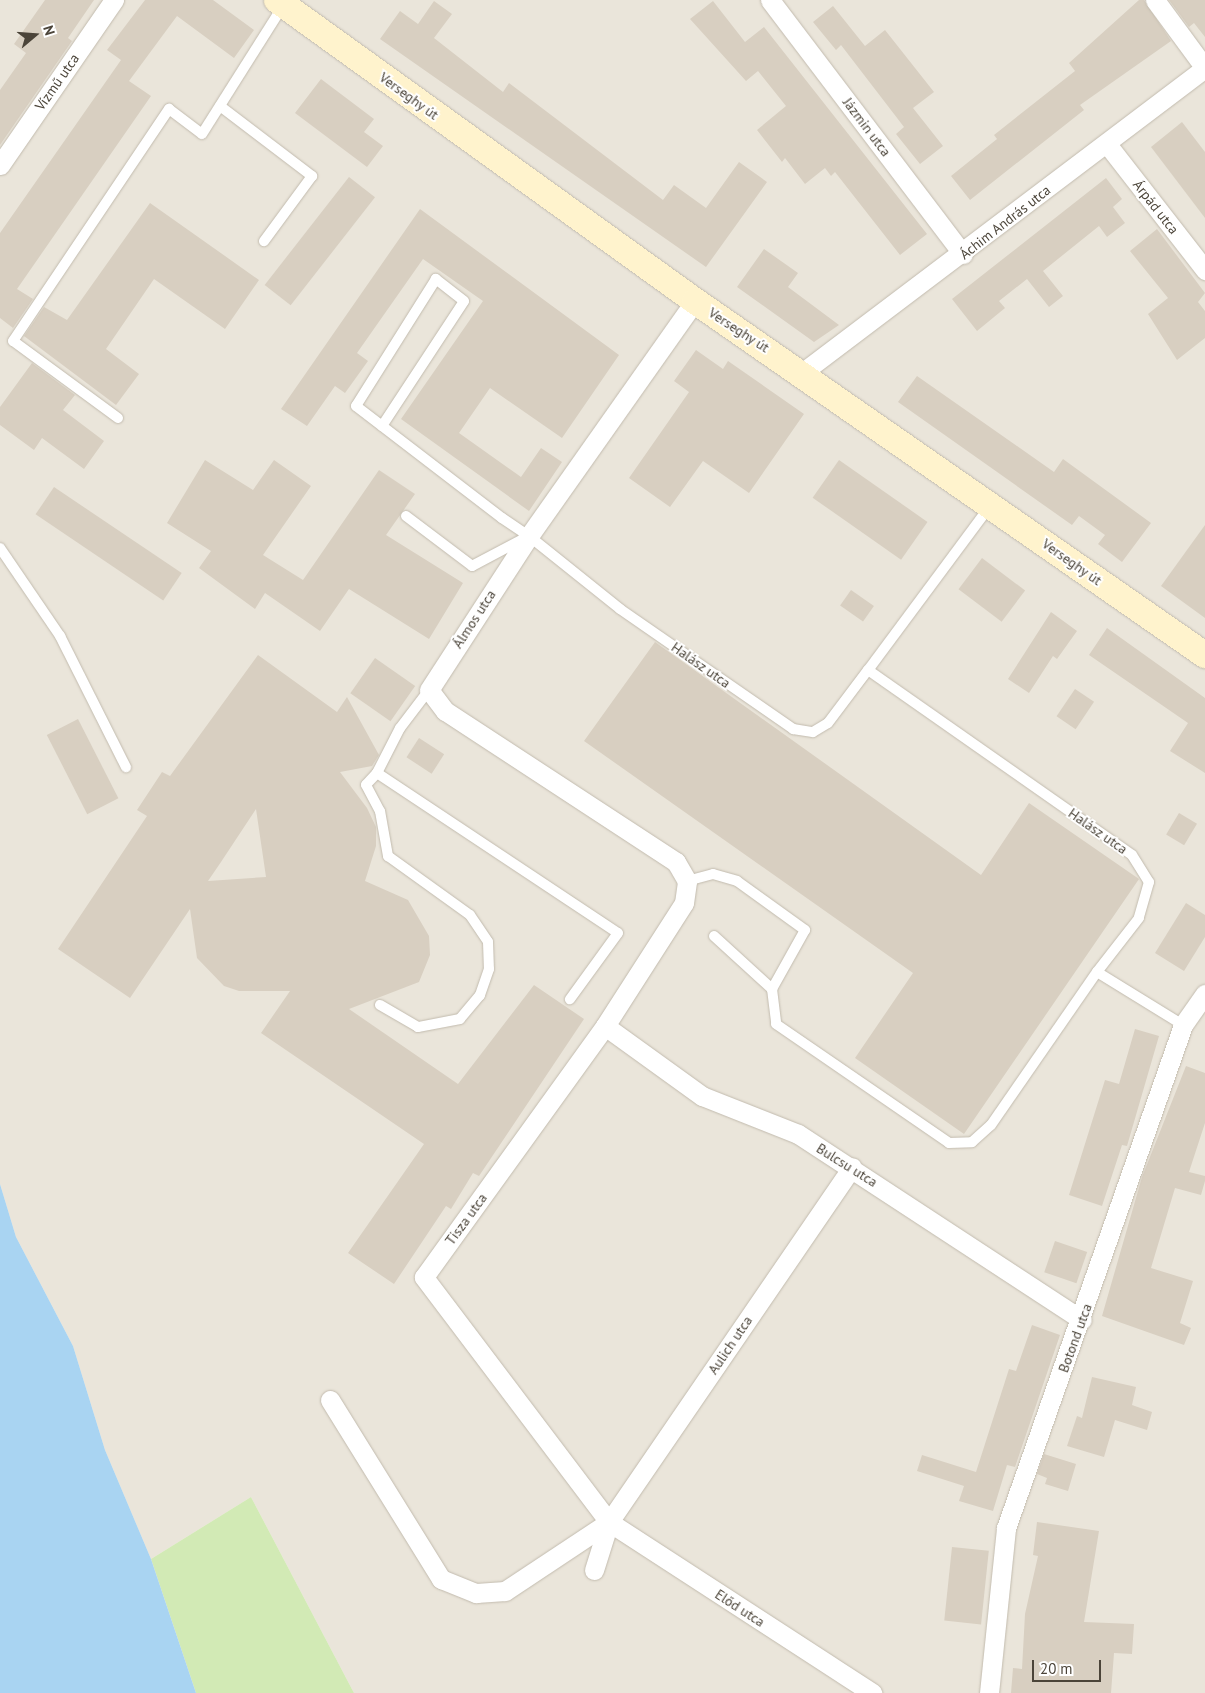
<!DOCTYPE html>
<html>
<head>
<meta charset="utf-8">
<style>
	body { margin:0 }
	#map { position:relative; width:1205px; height:1693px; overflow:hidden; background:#f6f3ec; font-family:"PT Sans",sans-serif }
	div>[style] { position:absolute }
	.residential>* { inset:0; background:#eae5da }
	.green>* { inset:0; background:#d2eab5 }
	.water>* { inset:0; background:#a9d4f2 }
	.building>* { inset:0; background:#d8cfc1; transform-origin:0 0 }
	.roads { filter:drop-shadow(0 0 1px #c2bbae) drop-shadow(0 0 1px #c2bbae) }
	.lane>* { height:10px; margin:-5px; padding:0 5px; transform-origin:5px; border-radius:5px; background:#fff }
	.street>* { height:19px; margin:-9.5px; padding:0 9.5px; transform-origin:9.5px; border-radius:9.5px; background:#fff }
	.secondary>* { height:26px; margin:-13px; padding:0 13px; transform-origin:13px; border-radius:13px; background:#fff3cd }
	span { translate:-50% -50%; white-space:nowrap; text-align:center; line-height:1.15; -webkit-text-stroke:4px #fff; paint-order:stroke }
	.street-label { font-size:14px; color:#4b4439 }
	.north { position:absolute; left:10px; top:10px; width:50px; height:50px; -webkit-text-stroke:4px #fff; paint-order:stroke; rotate:72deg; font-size:14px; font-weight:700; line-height:20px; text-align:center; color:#4b4439 }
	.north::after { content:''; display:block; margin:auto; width:18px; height:22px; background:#4b4439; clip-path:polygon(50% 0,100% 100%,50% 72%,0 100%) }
	.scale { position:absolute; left:1032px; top:1660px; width:69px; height:22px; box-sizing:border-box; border:2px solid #4b4439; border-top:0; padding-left:6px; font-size:15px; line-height:18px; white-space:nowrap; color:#4b4439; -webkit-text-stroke:4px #fff; paint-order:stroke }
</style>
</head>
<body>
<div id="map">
	<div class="residential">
		<div style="clip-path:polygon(0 0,1205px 0,1205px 1693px,354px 1693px,251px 1497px,151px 1559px,105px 1450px,73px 1346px,16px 1237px,0 1184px)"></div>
	</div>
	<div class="green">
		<div style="clip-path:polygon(251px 1497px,354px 1693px,196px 1693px,151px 1559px)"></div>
	</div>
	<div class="water">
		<div style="clip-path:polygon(0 1184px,16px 1237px,73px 1346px,105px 1450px,151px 1559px,196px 1693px,0 1693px)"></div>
	</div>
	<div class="building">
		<div style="clip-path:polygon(45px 0,94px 0,68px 38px,72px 41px,0 145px,0 90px,26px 53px,14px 44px)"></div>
		<div style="clip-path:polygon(145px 0,213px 0,254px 30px,234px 58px,177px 16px,129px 81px,151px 96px,17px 289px,33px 299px,13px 328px,0 318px,0 233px,121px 60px,107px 50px)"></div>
		<div style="clip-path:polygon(1139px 0,1144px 0,1171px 41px,1080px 105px,1084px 110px,970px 200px,951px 176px,997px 139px,994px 135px,1075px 71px,1069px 63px)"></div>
		<div style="clip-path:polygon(1169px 0,1205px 0,1205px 37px,1194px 23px,1189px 27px)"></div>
		<div style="clip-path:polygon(434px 1px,452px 14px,434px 38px,503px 92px,509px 83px,663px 200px,674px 185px,706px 208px,739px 162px,767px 182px,706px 267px,380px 39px,400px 11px,418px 24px)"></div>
		<div style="clip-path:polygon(713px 1px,745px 42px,764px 27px,927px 234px,900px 255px,835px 172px,831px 176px,825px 168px,805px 184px,785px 158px,782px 162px,757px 130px,786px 106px,758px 71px,746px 81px,690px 19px)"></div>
		<div style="clip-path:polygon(833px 6px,865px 46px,885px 30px,934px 92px,913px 108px,943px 146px,920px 164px,896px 134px,904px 127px,841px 45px,836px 50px,813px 22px)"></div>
		<div style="clip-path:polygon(321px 79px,374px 119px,364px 132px,383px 146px,367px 167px,295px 113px)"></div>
		<div style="clip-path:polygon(1182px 122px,1205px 152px,1205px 218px,1151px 147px)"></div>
		<div style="left:349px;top:177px;width:33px;height:137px;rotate:38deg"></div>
		<div style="clip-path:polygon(1106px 178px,1122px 199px,1113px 207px,1125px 223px,1107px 237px,1099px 226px,1043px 271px,1063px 296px,1049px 307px,1027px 279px,999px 301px,1005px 308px,977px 331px,952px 299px)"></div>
		<div style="clip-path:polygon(150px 203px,259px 280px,225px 329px,154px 279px,106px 349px,139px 374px,116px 405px,24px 336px,44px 307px,67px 320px)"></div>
		<div style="clip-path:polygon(420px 209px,619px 355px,562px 438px,490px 388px,459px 433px,521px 477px,541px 448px,562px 462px,529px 511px,401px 419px,483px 301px,423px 259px,357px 353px,368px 361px,345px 393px,335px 386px,307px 426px,281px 409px)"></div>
		<div style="clip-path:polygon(1157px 229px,1205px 293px,1198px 302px,1205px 311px,1205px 338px,1177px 360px,1148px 314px,1168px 298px,1130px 251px)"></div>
		<div style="clip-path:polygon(764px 249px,798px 273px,788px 287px,839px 325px,814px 342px,737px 287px)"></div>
		<div style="clip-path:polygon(696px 350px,723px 369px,728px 361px,804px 414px,749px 493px,703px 461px,670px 507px,629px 478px,689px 392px,674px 381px)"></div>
		<div style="clip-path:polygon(32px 363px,75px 395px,63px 410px,104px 441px,84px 469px,42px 438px,34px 450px,0 425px,0 407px)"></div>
		<div style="clip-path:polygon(917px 376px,1054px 472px,1063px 459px,1151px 523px,1122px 562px,1098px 544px,1105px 535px,1079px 516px,1072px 525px,898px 402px)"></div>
		<div style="clip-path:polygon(205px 460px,253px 490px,274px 460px,311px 486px,263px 555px,303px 580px,379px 470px,415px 494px,386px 535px,463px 583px,429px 639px,349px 589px,320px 631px,265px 593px,255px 609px,199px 568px,211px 551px,167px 523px)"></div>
		<div style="left:839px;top:460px;width:108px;height:46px;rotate:35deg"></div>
		<div style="left:54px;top:487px;width:154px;height:33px;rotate:34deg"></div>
		<div style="clip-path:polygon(1205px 525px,1205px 618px,1161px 586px)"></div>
		<div style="left:982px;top:558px;width:54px;height:39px;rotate:37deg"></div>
		<div style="left:851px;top:590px;width:28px;height:19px;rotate:35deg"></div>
		<div style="clip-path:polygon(1051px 612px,1077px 631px,1057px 659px,1053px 656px,1029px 693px,1008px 679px)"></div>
		<div style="clip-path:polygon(1107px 628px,1205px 698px,1205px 773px,1170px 751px,1188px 723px,1089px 655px)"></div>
		<div style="clip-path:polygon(655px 642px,981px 875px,1029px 803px,1139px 879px,964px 1134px,855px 1058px,913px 973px,584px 741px)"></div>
		<div style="clip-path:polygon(evenodd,258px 655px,337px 712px,347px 697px,379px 755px,372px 766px,340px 772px,367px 808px,376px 827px,376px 846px,365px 881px,408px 900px,429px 936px,430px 955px,419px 982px,349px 1009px,458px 1084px,534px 985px,584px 1019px,479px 1176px,473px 1173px,451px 1209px,446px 1206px,394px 1284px,348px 1253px,424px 1144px,261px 1033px,290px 991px,239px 991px,224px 986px,197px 958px,190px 909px,130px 998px,58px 949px,147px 816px,137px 810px,162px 772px,170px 776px,258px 655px,256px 809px,266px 877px,208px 881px,221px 862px,256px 809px)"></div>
		<div style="left:375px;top:658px;width:49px;height:43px;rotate:35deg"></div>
		<div style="left:1075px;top:689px;width:23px;height:33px;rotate:34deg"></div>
		<div style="left:78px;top:719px;width:89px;height:35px;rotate:63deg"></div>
		<div style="left:419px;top:738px;width:30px;height:23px;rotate:33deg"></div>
		<div style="left:1179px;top:813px;width:21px;height:25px;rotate:31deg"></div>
		<div style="clip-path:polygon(1186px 903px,1205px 915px,1205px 937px,1184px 971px,1155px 953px)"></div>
		<div style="clip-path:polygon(1135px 1029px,1159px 1036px,1127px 1146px,1122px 1145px,1102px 1206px,1069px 1195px,1105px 1080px,1119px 1084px)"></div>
		<div style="clip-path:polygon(1186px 1066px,1205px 1073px,1205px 1123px,1189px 1172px,1205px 1176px,1205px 1181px,1201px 1195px,1175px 1188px,1151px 1268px,1193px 1281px,1180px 1323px,1191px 1328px,1184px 1345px,1102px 1316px,1142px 1177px)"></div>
		<div style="left:1055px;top:1241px;width:34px;height:33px;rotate:19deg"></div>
		<div style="clip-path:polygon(1032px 1325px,1060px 1335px,1015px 1467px,1007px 1465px,993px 1511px,959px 1501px,964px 1486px,917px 1471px,922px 1455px,976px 1472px,1009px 1369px,1016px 1371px)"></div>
		<div style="clip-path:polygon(1092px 1377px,1136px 1387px,1132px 1405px,1152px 1412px,1147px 1430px,1115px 1420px,1104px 1457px,1067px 1446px,1077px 1416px,1082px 1418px)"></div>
		<div style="clip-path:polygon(1044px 1454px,1076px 1464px,1068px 1491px,1045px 1484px,1047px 1478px,1037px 1474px)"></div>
		<div style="clip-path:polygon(1037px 1522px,1099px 1531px,1084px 1622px,1134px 1624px,1132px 1654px,1114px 1653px,1111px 1693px,1011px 1693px,1013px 1668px,1022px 1669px,1025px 1614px,1038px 1556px,1033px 1555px)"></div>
		<div style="left:952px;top:1547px;width:37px;height:74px;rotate:6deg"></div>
	</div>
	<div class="roads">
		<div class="lane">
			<div style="left:220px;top:106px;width:116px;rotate:37.3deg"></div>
			<div style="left:312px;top:176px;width:81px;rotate:126.4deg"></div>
			<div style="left:118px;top:418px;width:130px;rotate:-143.7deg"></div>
			<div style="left:13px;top:341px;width:280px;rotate:-56.1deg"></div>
			<div style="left:169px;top:109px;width:41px;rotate:37.1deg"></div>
			<div style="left:202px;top:134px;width:151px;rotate:-57.7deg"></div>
			<div style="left:382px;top:426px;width:149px;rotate:-56.7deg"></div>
			<div style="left:464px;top:301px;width:36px;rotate:-142deg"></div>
			<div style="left:436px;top:279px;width:150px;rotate:122.2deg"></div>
			<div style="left:356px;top:406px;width:184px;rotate:37.5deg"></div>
			<div style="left:502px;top:518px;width:32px;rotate:34deg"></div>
			<div style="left:529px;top:536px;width:117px;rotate:38.7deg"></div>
			<div style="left:620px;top:609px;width:211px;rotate:34.7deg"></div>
			<div style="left:793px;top:729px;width:20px;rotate:9deg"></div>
			<div style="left:813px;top:732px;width:17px;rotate:-31deg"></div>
			<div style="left:828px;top:723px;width:66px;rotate:-53deg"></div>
			<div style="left:990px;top:506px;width:204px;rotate:126.6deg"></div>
			<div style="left:868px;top:670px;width:322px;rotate:35deg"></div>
			<div style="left:1132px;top:855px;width:32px;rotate:58deg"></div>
			<div style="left:1149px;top:882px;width:37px;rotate:106deg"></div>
			<div style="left:1139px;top:918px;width:68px;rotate:127.9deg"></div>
			<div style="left:1097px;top:972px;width:101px;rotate:31.6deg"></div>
			<div style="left:406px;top:516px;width:83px;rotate:37.1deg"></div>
			<div style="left:472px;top:566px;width:58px;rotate:-27.9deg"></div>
			<div style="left:0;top:548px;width:107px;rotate:55.7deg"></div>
			<div style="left:60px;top:636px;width:147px;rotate:63.3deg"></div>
			<div style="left:429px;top:690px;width:48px;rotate:127.3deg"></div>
			<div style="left:400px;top:728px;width:51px;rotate:117.1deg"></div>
			<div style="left:377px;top:773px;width:289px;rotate:33.6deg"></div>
			<div style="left:618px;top:933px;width:82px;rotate:126deg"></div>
			<div style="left:377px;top:773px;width:16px;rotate:133deg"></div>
			<div style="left:366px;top:785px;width:30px;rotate:62deg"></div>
			<div style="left:380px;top:811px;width:46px;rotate:79.9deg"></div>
			<div style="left:388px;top:856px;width:101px;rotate:35.7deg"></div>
			<div style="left:470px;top:915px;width:32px;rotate:56deg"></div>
			<div style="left:488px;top:942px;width:27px;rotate:88deg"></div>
			<div style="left:489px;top:969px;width:28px;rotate:109deg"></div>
			<div style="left:480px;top:995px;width:31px;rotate:130deg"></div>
			<div style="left:460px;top:1019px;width:43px;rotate:169.2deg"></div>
			<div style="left:418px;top:1027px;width:44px;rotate:-149.9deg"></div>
			<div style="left:687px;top:881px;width:27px;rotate:-15deg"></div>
			<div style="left:713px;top:874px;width:25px;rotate:16deg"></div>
			<div style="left:737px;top:881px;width:84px;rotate:35.8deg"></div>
			<div style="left:805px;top:930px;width:68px;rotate:119.2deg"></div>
			<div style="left:714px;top:936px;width:79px;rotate:42.4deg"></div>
			<div style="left:772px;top:989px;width:35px;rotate:83deg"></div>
			<div style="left:776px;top:1024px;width:210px;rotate:34.5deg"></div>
			<div style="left:949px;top:1143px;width:23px;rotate:-2deg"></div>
			<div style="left:972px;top:1142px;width:25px;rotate:-42deg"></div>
			<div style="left:991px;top:1125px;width:186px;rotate:-55.3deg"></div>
		</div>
		<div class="street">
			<div style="left:770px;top:0;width:319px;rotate:52.8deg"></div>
			<div style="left:1155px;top:0;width:84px;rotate:53.7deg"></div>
			<div style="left:1107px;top:144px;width:160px;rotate:52.1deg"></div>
			<div style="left:0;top:165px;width:201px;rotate:-55.4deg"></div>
			<div style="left:803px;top:372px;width:504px;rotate:-37.1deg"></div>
			<div style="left:605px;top:1026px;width:120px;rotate:35.8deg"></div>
			<div style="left:702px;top:1096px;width:103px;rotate:21.6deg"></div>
			<div style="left:798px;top:1134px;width:339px;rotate:33.2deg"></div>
			<div style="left:330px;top:1400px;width:211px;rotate:58.2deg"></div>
			<div style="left:441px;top:1579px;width:38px;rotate:22deg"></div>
			<div style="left:476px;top:1593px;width:29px;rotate:-4deg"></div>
			<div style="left:505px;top:1591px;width:125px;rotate:-33.6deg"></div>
			<div style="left:609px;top:1522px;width:430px;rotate:-55.6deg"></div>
			<div style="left:609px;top:1522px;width:314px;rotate:33deg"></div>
			<div style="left:594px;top:1570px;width:50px;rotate:-72.6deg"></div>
			<div style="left:609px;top:1522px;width:307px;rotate:-127.1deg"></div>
			<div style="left:424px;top:1277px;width:309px;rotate:-54.2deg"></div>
			<div style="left:605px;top:1026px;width:146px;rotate:-57.3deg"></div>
			<div style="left:684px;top:903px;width:22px;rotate:-82deg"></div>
			<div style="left:687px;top:881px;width:22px;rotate:-120deg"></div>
			<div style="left:676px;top:862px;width:276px;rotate:-146.8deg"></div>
			<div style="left:445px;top:711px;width:26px;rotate:-127deg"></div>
			<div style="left:429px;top:690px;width:184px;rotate:-57deg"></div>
			<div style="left:529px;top:536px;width:288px;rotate:-54.8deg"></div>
			<div style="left:989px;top:1693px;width:166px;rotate:-84.1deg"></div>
			<div style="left:1006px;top:1528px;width:533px;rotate:-70.61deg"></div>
			<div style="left:1183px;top:1025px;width:38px;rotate:-55deg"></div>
		</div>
		<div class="secondary">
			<div style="left:277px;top:0;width:515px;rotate:35.76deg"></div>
			<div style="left:695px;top:301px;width:621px;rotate:34.77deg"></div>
		</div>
	</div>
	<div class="street-label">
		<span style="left:57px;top:82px;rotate:-55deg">Vízmű utca</span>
		<span style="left:409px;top:96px;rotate:36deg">Verseghy út</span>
		<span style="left:867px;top:127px;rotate:53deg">Jázmin utca</span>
		<span style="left:1156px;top:207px;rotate:52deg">Árpád utca</span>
		<span style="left:1005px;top:222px;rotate:-38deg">Áchim András utca</span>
		<span style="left:739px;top:330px;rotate:33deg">Verseghy út</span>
		<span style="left:1072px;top:562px;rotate:35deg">Verseghy út</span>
		<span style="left:474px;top:619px;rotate:-57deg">Álmos utca</span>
		<span style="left:701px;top:665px;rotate:35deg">Halász utca</span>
		<span style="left:1098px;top:831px;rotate:35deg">Halász utca</span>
		<span style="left:847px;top:1165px;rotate:32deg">Bulcsu utca</span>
		<span style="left:466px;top:1219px;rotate:-54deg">Tisza utca</span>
		<span style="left:1075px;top:1338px;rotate:-70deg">Botond utca</span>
		<span style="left:730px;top:1345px;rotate:-56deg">Aulich utca</span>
		<span style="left:740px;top:1608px;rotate:33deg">Előd utca</span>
	</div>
	<div class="north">N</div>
	<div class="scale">20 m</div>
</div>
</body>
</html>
